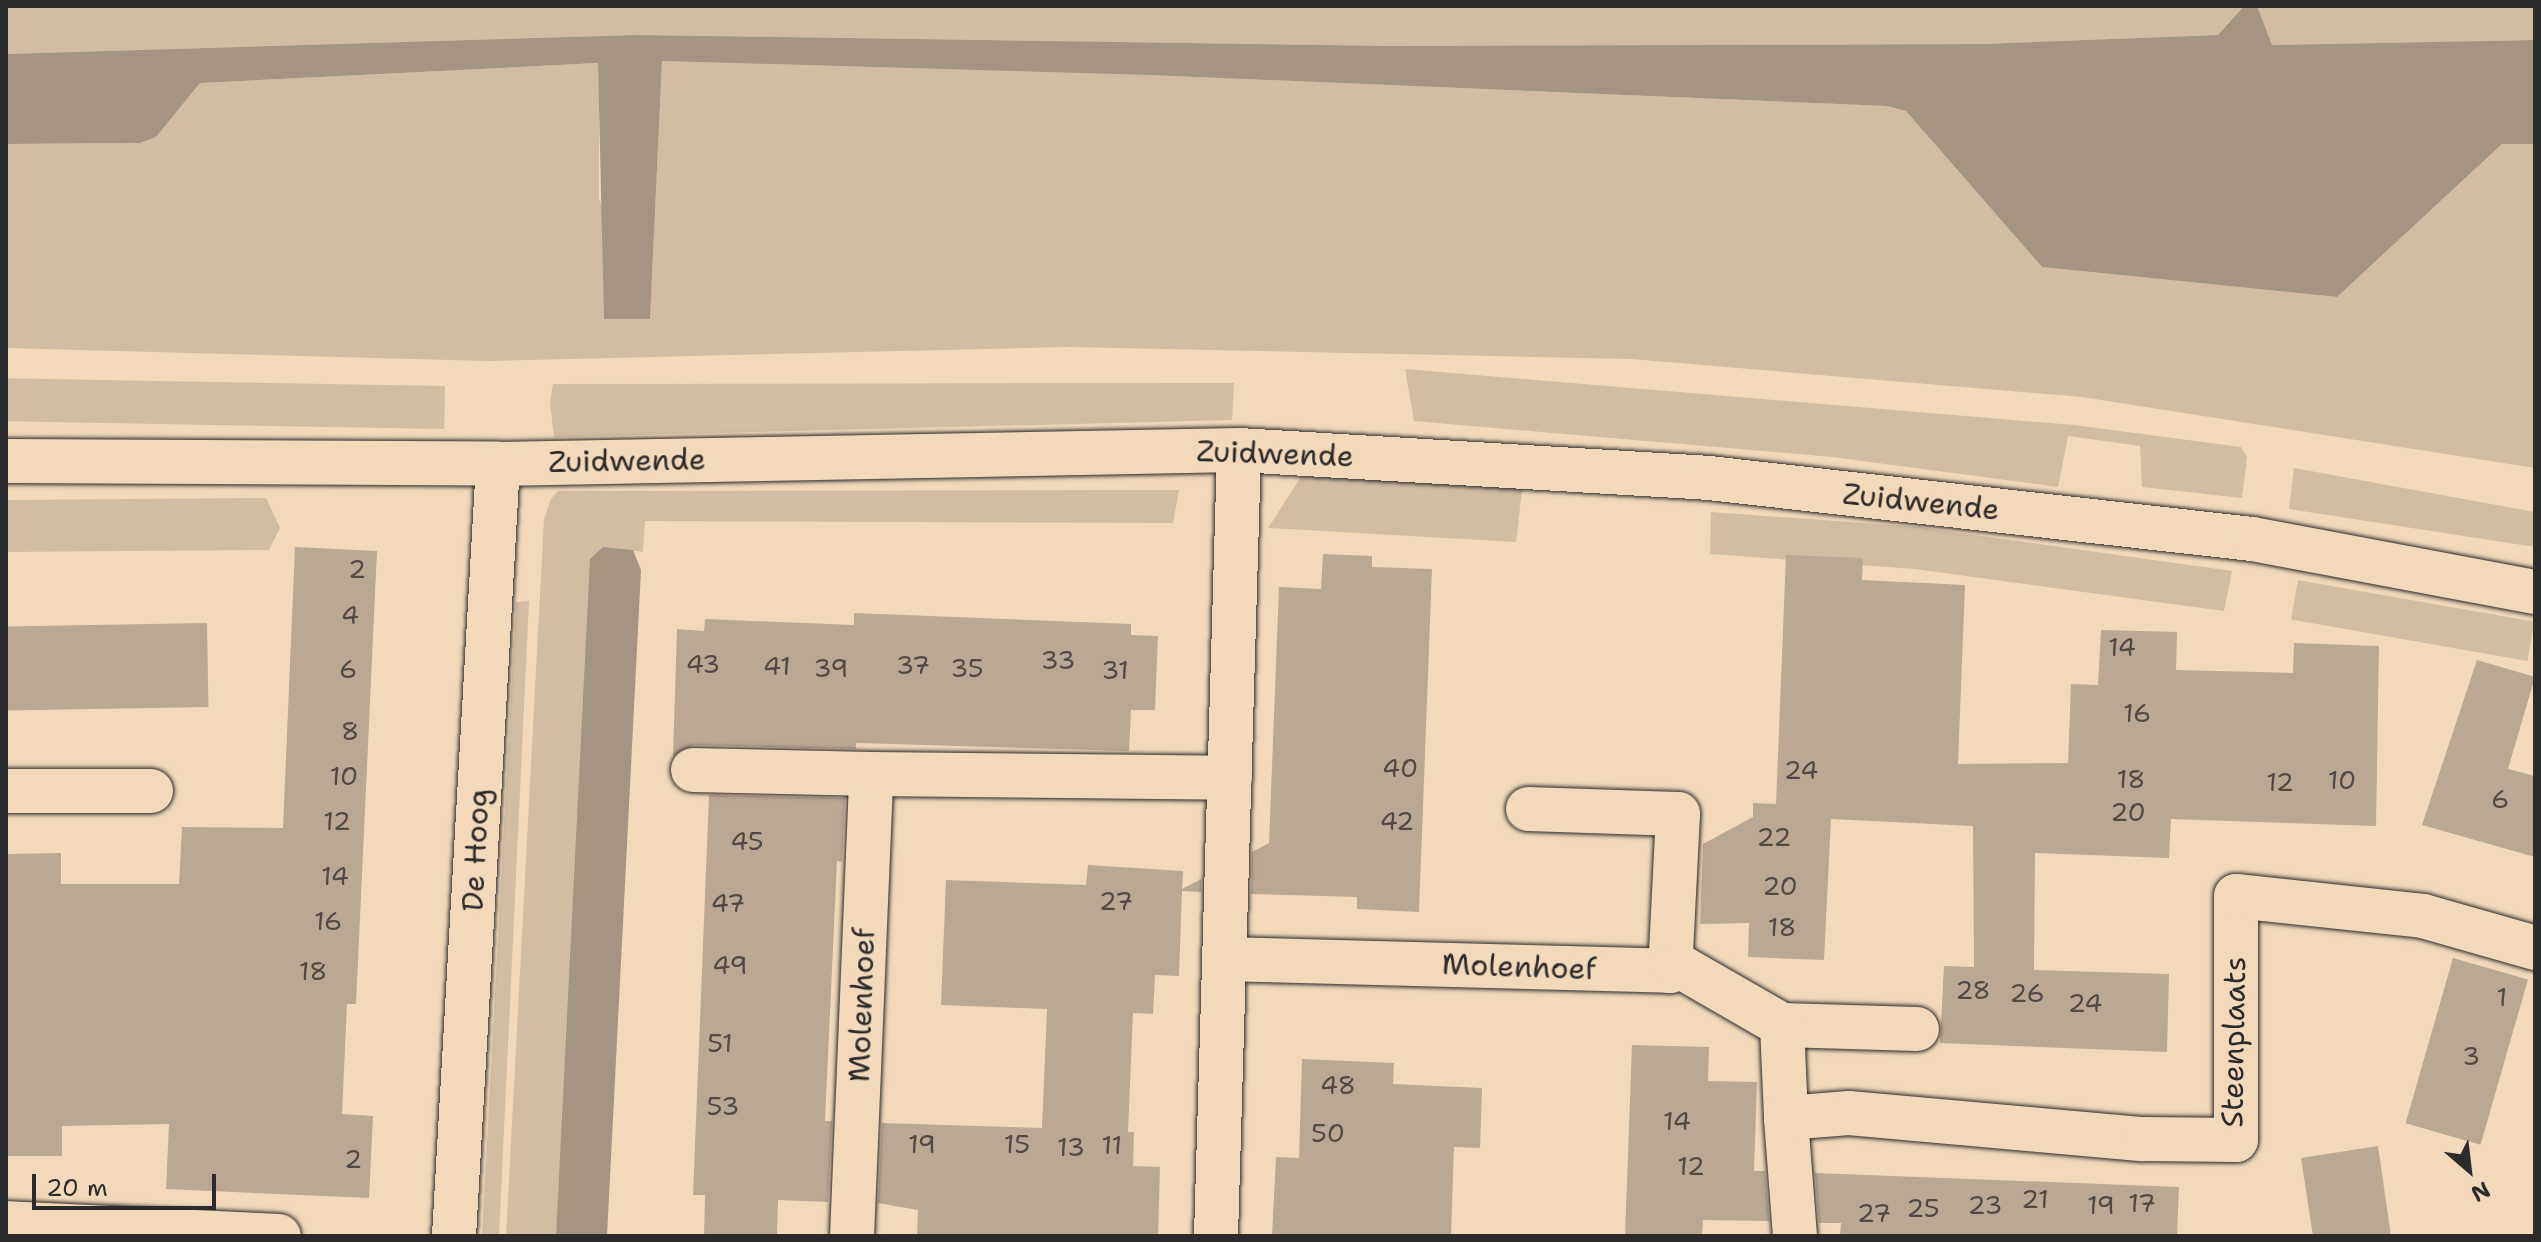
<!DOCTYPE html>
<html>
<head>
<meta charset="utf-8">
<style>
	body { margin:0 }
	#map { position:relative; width:2541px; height:1242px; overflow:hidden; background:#f3d9ba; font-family:"Shantell Sans",sans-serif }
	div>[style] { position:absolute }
	.green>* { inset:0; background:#d2bda2; transform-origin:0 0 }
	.water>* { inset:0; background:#a49481 }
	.building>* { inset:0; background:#bba892; transform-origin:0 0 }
	.roads { filter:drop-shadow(0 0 2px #2b2b2b) drop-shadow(0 0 2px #2b2b2b) }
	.street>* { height:44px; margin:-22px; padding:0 22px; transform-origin:22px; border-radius:22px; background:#f3d9ba }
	span { translate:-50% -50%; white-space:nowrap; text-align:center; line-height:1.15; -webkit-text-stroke:7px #f3d9ba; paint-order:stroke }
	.number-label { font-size:26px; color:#4f4a45 }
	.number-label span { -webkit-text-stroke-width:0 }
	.street-label { font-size:30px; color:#2b2b2b }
	.frame { position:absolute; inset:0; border:8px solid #2b2b2b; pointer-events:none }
	.north { position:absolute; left:2429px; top:1130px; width:80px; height:80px; -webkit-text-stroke:6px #f3d9ba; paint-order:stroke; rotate:152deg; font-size:22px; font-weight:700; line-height:32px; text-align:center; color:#2b2b2b }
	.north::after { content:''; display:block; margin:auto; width:28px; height:36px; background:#2b2b2b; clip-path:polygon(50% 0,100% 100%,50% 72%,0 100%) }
	.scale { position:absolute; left:32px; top:1174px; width:184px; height:36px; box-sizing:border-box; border:4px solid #2b2b2b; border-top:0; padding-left:10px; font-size:24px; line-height:28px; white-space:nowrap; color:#2b2b2b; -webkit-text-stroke:6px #f3d9ba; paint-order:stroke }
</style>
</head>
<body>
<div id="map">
	<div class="green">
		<div style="clip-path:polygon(6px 6px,2244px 6px,2218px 35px,1983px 44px,1392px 46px,636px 35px,6px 54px)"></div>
		<div style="clip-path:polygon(2257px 6px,2535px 6px,2535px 40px,2271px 45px)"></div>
		<div style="clip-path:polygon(662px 61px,1149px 75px,1887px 106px,1906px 111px,2042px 267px,2337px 297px,2502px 144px,2535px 144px,2535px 468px,2082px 397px,1631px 359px,1067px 347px,488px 361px,6px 348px,6px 144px,140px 143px,156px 137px,200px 83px,599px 63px,599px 199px,650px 319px)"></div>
		<div style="clip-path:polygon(1405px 369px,2074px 425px,2241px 447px,2247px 457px,2242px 498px,2142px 487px,2140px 446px,2068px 436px,2058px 487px,1832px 457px,1414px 421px)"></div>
		<div style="clip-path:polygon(1234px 383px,1232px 420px,554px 437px,550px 403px,553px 384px)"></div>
		<div style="left:445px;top:386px;width:43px;height:439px;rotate:91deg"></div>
		<div style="clip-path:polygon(2294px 468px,2535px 512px,2535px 547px,2289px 509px)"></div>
		<div style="clip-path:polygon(1301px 477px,1523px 482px,1516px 542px,1268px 528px)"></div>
		<div style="clip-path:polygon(1179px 490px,1173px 523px,645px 521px,643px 552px,603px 547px,575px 897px,556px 1236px,506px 1236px,544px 519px,551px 499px,558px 491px)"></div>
		<div style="clip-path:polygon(266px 498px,280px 528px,269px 550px,6px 552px,6px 500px)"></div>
		<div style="clip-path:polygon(1711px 512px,1918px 527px,2232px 571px,2224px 611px,1915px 569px,1710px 554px)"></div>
		<div style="left:2298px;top:580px;width:240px;height:40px;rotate:10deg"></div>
		<div style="clip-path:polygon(529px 601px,499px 1236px,482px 1236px,516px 602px)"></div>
	</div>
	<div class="water">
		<div style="clip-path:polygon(2244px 6px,2257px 6px,2272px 45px,2535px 40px,2535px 144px,2502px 144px,2337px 297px,2042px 267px,1906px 111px,1887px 106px,1149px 75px,662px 61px,650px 319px,604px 319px,598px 63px,200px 83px,156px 137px,140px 143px,6px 144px,6px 54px,636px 35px,1392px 46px,1983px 44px,2218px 35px)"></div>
		<div style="clip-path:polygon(603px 547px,633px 550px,641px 570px,607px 1236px,556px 1236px,590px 559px)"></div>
	</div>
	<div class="building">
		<div style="clip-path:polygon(295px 547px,377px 551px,356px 1004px,347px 1004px,342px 1114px,373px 1116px,369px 1198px,166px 1189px,169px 1124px,62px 1126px,62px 1156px,6px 1156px,6px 854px,61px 853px,61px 884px,179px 884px,182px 827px,283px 828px)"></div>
		<div style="clip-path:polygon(1323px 554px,1372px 556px,1372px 567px,1432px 569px,1419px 912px,1357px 909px,1357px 897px,1251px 894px,1252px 852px,1269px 843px,1279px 587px,1321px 589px)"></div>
		<div style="clip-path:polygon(1786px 555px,1863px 558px,1862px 580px,1965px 585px,1958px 764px,2068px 763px,2071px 684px,2098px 685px,2101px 630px,2177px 632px,2176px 670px,2293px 673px,2294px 643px,2379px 646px,2376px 826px,2171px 819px,2169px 858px,2035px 853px,2034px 970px,2169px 974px,2167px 1052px,1940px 1043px,1944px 966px,1974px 967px,1973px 826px,1831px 819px,1824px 960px,1748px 957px,1749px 923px,1700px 924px,1703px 844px,1753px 817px,1753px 803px,1776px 804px)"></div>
		<div style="clip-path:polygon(854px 613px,1131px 624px,1131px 635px,1158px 636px,1155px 710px,1131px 710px,1129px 751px,856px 743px,856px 749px,694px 745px,673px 756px,677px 629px,704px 631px,705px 619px,854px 625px)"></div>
		<div style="left:207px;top:623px;width:84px;height:201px;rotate:89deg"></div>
		<div style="clip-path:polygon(2477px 660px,2535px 677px,2508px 769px,2535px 776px,2535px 857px,2422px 825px)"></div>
		<div style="clip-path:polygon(709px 795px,845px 798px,842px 862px,837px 861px,825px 1121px,832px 1121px,828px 1202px,778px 1200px,777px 1236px,704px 1236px,705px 1195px,693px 1195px)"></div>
		<div style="clip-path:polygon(1088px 865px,1183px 871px,1182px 889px,1201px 879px,1201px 892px,1182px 891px,1179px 976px,1155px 975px,1153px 1014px,1133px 1013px,1128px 1132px,1134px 1132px,1133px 1166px,1160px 1167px,1158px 1236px,917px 1236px,918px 1210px,878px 1203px,882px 1123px,1042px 1128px,1047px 1009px,941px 1005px,946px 880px,1086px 885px)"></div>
		<div style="left:2453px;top:958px;width:78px;height:172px;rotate:16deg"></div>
		<div style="clip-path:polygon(1632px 1045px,1709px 1047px,1708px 1081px,1757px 1082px,1754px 1171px,1765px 1171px,1769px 1221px,1703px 1220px,1702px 1236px,1625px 1236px)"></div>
		<div style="clip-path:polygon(1302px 1059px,1394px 1063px,1393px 1084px,1482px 1088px,1480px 1148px,1454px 1147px,1451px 1236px,1272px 1236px,1276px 1157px,1299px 1158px)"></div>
		<div style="clip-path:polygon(2378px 1146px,2391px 1236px,2313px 1236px,2301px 1158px)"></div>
		<div style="clip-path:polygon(1815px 1173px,2179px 1187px,2177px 1236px,1840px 1236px,1841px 1223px,1819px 1223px)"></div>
	</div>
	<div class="roads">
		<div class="street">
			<div style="left:6px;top:461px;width:492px;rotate:0.3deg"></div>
			<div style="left:498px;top:464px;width:741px;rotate:-1.08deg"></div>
			<div style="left:1239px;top:450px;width:471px;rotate:3.4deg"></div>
			<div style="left:1709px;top:478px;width:546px;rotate:6.41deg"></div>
			<div style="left:2252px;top:539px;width:288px;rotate:10.6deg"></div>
			<div style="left:693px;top:770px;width:178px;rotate:1.3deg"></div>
			<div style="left:6px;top:791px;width:145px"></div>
			<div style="left:1528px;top:809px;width:150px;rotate:1.9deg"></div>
			<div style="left:1678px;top:814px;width:157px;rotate:92.9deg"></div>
			<div style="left:1224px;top:959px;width:446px;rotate:1.5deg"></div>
			<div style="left:1670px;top:971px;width:12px;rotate:-20deg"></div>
			<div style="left:1681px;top:967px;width:116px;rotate:29.9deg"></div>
			<div style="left:1782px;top:1025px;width:135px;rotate:1.7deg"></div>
			<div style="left:1782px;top:1025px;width:93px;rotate:87.5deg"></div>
			<div style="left:6px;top:1223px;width:273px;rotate:2.7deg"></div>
			<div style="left:454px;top:1236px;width:773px;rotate:-86.74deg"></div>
			<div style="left:852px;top:1236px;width:462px;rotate:-87.6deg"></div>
			<div style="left:871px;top:774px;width:359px;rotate:0.6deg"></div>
			<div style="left:1216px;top:1236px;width:786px;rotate:-88.32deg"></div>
			<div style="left:1795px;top:1236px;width:118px;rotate:-94.4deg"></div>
			<div style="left:1786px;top:1118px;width:63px;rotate:-4.5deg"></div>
			<div style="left:1849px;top:1113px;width:295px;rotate:5.1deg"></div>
			<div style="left:2143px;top:1139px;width:93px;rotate:0.6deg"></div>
			<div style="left:2236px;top:1140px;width:244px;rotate:-90deg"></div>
			<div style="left:2236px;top:896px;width:188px;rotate:6.1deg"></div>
			<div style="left:2423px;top:916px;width:116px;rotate:15.9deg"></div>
		</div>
	</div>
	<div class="number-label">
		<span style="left:357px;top:569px">2</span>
		<span style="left:350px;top:615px">4</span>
		<span style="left:2122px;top:647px">14</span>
		<span style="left:1058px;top:660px">33</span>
		<span style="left:703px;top:664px">43</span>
		<span style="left:913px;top:665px">37</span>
		<span style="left:777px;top:666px">41</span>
		<span style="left:831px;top:668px">39</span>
		<span style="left:967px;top:668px">35</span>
		<span style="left:348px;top:669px">6</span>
		<span style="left:1115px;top:670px">31</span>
		<span style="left:2137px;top:713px">16</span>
		<span style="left:350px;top:731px">8</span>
		<span style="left:1400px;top:768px">40</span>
		<span style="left:1801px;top:770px">24</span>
		<span style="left:344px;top:776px">10</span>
		<span style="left:2131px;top:779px">18</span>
		<span style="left:2342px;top:780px">10</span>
		<span style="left:2280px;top:782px">12</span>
		<span style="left:2500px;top:799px">6</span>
		<span style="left:2128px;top:812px">20</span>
		<span style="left:337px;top:821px">12</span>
		<span style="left:1397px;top:821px">42</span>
		<span style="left:1774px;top:837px">22</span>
		<span style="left:747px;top:841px">45</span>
		<span style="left:335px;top:876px">14</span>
		<span style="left:1780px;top:886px">20</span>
		<span style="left:1116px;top:901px">27</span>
		<span style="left:728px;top:903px">47</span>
		<span style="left:328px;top:921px">16</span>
		<span style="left:1782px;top:927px">18</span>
		<span style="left:730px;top:965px">49</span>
		<span style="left:313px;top:971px">18</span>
		<span style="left:1973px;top:990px">28</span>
		<span style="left:2027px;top:993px">26</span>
		<span style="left:2502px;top:997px">1</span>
		<span style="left:2085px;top:1003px">24</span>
		<span style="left:720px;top:1043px">51</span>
		<span style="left:2471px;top:1056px">3</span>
		<span style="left:1338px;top:1085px">48</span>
		<span style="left:723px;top:1106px">53</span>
		<span style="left:1677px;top:1121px">14</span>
		<span style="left:1328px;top:1133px">50</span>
		<span style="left:922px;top:1144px">19</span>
		<span style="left:1017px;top:1144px">15</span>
		<span style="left:1112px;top:1145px">11</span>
		<span style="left:1071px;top:1147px">13</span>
		<span style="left:353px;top:1159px">2</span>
		<span style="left:1691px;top:1166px">12</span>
		<span style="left:2035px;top:1199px">21</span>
		<span style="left:2142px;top:1203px">17</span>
		<span style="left:1985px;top:1205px">23</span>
		<span style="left:2101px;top:1205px">19</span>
		<span style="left:1923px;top:1208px">25</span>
		<span style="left:1874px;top:1213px">27</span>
	</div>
	<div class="street-label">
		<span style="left:1275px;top:454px;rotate:2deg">Zuidwende</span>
		<span style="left:627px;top:461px;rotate:-1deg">Zuidwende</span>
		<span style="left:1921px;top:502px;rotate:6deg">Zuidwende</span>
		<span style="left:476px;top:850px;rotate:-87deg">De Hoog</span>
		<span style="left:1519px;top:967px;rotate:2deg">Molenhoef</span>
		<span style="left:862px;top:1005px;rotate:-88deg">Molenhoef</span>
		<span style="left:2234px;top:1042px;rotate:-89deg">Steenplaats</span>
	</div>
	<div class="frame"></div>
	<div class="north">N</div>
	<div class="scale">20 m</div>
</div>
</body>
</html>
